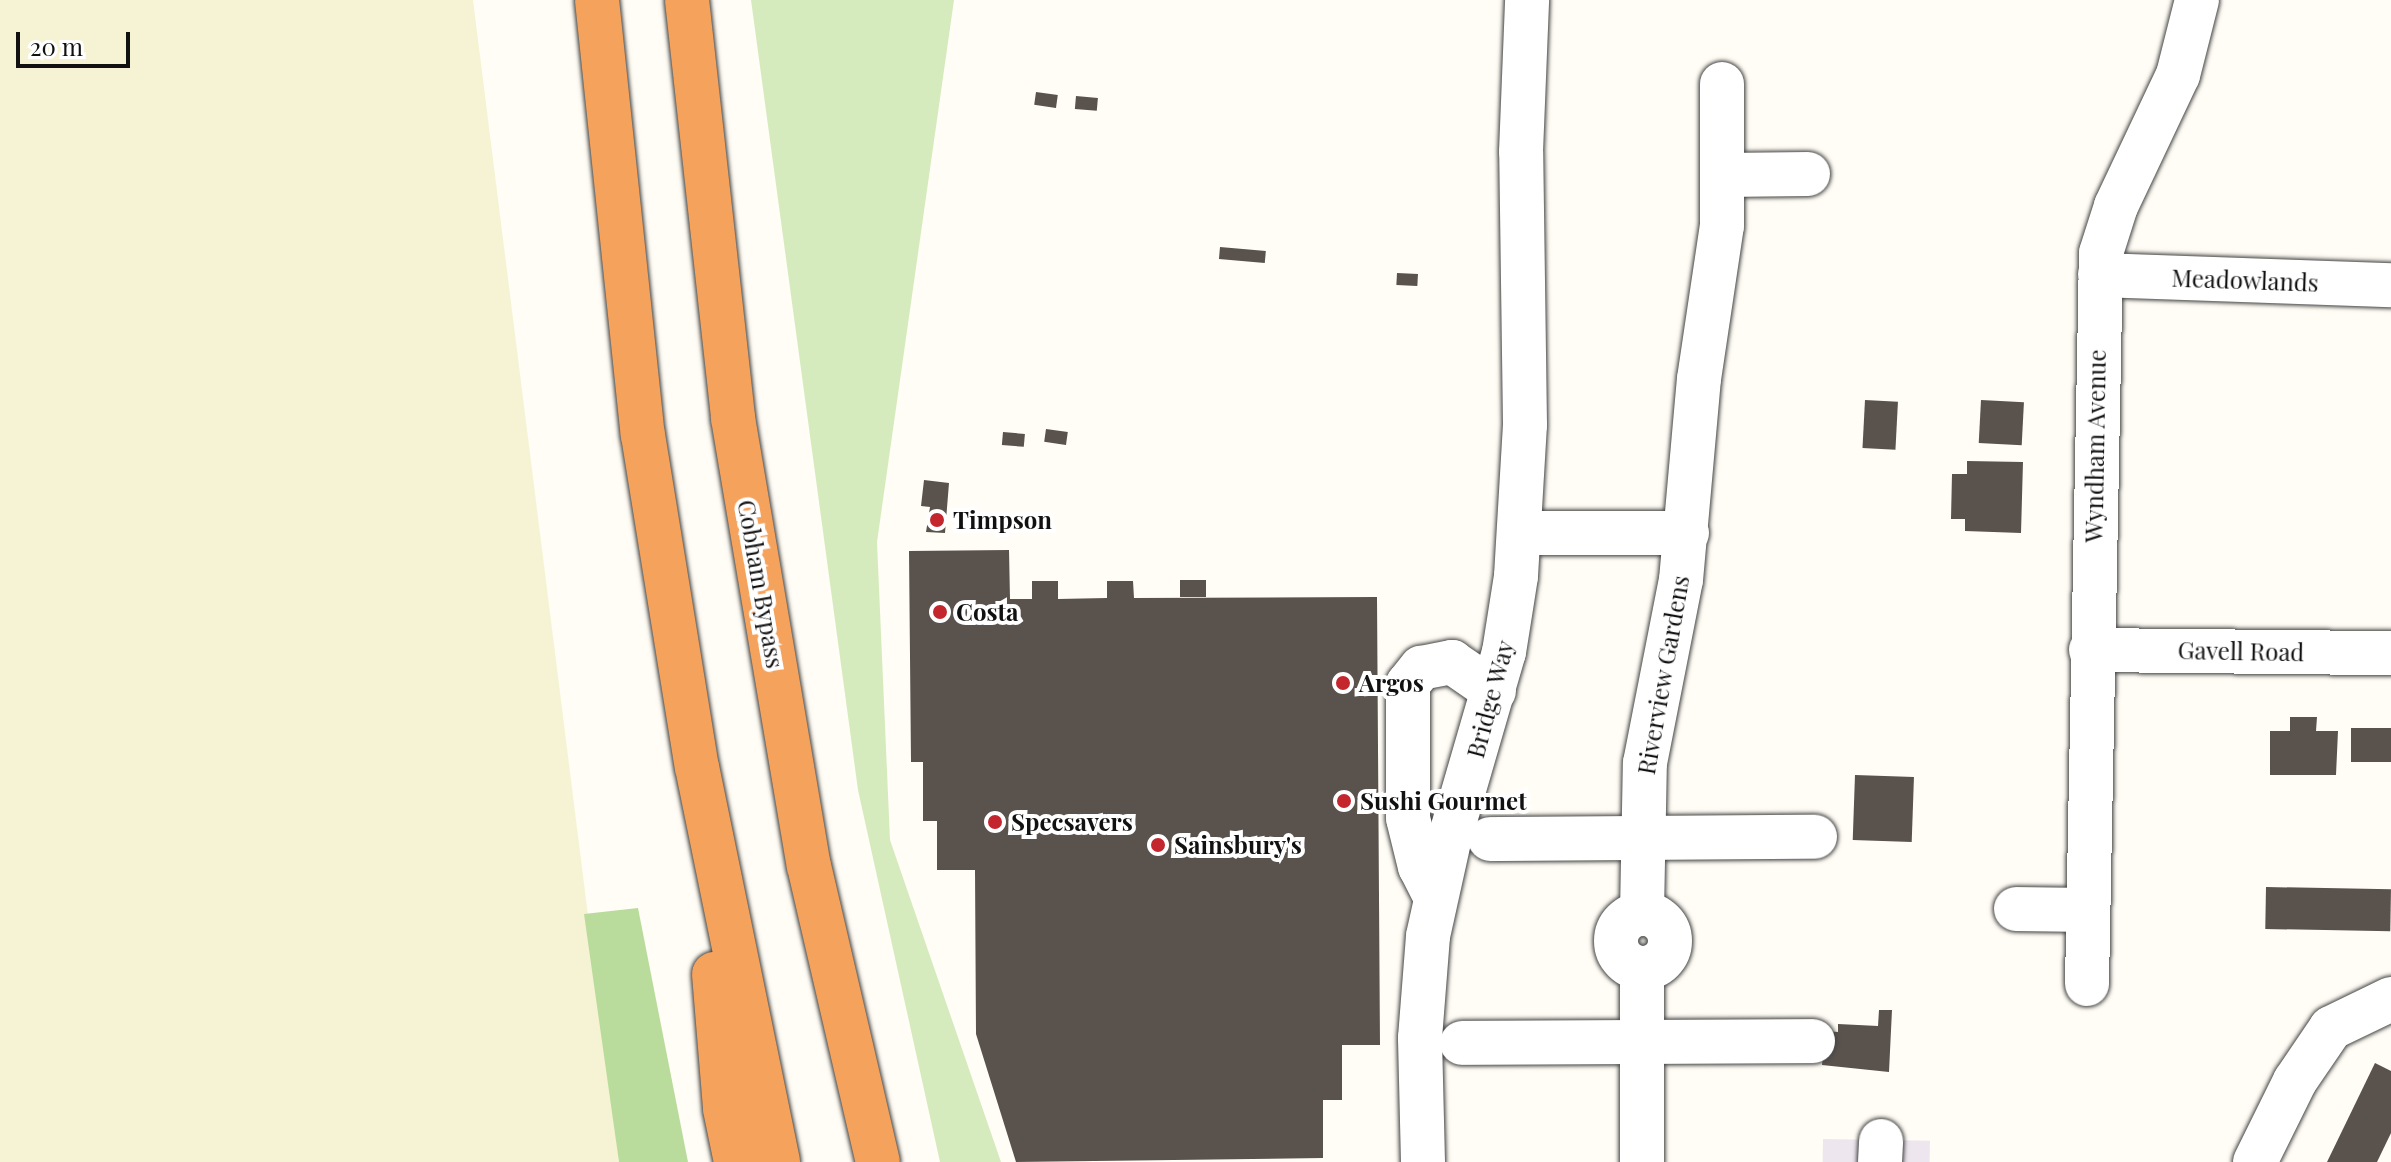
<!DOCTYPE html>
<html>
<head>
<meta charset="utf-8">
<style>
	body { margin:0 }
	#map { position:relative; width:2391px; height:1162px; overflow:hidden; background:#fffdf5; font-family:"Playfair Display",serif }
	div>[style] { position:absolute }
	.industrial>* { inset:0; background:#eee6ef; transform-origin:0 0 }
	.farmland>* { inset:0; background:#f6f3d4 }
	.green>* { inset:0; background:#d5ebbd }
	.forest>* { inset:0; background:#b9dc9c }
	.building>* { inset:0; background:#5a524d; transform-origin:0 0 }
	.roads { filter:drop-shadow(0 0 2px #444) drop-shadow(0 0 2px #444) }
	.minor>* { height:44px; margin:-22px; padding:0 22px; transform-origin:22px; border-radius:22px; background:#fff }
	.minor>.ring { margin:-22px; padding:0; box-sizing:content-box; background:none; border:44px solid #fff; border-radius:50% }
	.highway>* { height:44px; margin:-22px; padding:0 22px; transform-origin:22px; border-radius:22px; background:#f5a25d }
	.dots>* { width:22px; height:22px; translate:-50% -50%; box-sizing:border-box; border:4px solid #fff; border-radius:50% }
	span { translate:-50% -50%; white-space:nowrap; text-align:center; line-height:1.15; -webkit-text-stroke:8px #fff; paint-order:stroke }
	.street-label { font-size:24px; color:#111 }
	.poi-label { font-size:24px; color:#111; font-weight:700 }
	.left { translate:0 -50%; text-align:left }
	.scale { position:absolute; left:16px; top:32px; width:114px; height:36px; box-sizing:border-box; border:4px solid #111; border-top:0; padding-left:10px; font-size:24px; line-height:28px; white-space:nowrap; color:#111; -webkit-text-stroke:6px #fff; paint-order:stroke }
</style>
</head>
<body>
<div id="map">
	<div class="industrial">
		<div style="left:1823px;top:1139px;width:107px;height:23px;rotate:1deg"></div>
	</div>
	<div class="farmland">
		<div style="clip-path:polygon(0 0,473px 0,619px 1162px,0 1162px)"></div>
	</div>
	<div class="green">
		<div style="clip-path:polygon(751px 0,954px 0,877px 542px,890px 840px,1001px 1162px,940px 1162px,858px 790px)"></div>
	</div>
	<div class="forest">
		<div style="clip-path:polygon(638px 908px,688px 1162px,619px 1162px,584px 914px)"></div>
	</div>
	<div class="building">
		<div style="left:1036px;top:92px;width:22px;height:13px;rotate:8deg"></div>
		<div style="left:1076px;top:96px;width:22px;height:13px;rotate:5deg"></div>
		<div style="left:1220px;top:247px;width:46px;height:12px;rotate:5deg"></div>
		<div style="left:1397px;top:273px;width:21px;height:12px;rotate:3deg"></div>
		<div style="left:1865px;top:400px;width:33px;height:48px;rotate:3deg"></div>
		<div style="left:1981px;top:400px;width:43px;height:43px;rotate:3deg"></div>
		<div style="left:1046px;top:429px;width:22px;height:13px;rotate:8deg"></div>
		<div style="left:1003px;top:432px;width:22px;height:13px;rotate:5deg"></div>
		<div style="clip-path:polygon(1967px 461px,2023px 462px,2021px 533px,1965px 531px,1965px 519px,1951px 519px,1952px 474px,1967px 474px)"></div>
		<div style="clip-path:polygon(924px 480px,949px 483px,945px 533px,926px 532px,930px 507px,921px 506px)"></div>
		<div style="clip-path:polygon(1009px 550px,1010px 599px,1032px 599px,1032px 581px,1058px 581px,1058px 599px,1107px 598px,1107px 581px,1133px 581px,1134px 598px,1377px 597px,1380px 1045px,1342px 1045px,1342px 1100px,1323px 1100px,1323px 1158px,1016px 1162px,976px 1034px,975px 870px,937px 870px,937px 821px,923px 821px,923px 762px,911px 762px,909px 551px)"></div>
		<div style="left:1180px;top:580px;width:26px;height:17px"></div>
		<div style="clip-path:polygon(2290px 717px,2317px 717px,2316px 731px,2338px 731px,2336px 775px,2270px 775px,2270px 731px,2290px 731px)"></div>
		<div style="left:2351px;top:728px;width:40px;height:34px"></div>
		<div style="left:1855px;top:775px;width:59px;height:65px;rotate:2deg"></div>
		<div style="left:2266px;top:887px;width:125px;height:42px;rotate:1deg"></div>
		<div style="clip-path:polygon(1879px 1010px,1892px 1010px,1889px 1072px,1822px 1065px,1825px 1031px,1838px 1032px,1838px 1024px,1878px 1026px)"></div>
		<div style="clip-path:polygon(2375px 1063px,2391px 1071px,2391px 1133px,2377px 1162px,2327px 1162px)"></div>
	</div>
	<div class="roads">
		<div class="minor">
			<div style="left:1724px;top:175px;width:84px;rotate:-0.7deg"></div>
			<div style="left:2100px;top:275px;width:291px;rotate:2deg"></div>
			<div style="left:1519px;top:533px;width:168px"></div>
			<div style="left:2091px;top:650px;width:300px;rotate:0.6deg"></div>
			<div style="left:1490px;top:839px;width:325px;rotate:-0.4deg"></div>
			<div style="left:1435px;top:896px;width:33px;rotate:-117deg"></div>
			<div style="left:1420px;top:867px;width:50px;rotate:-103.8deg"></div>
			<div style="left:1408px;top:818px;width:134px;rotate:-90deg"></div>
			<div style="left:1408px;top:684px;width:21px;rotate:-51deg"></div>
			<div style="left:1421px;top:668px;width:32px;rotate:-11deg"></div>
			<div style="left:1452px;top:662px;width:51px;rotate:34.6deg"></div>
			<div style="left:2016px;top:909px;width:72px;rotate:0.8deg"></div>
			<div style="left:1642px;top:913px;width:150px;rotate:-88.9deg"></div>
			<div style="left:1645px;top:763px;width:187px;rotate:-78.9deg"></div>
			<div style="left:1681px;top:580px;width:202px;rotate:-84.9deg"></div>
			<div style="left:1699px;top:379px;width:155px;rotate:-81.5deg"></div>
			<div style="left:1722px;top:226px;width:142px;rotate:-90deg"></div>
			<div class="ring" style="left:1616px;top:914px;width:10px;height:10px"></div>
			<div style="left:1642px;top:969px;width:193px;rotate:90deg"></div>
			<div style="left:2087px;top:984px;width:731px;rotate:-88.9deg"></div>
			<div style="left:2101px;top:253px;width:49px;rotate:-72.3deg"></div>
			<div style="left:2116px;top:206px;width:145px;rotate:-64.7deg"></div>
			<div style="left:2178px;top:75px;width:77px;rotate:-75.8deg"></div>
			<div style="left:1462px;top:1043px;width:351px;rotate:-0.3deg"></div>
			<div style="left:1423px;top:1162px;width:124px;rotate:-91.4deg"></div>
			<div style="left:1420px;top:1038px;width:102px;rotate:-85.5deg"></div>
			<div style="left:1428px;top:936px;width:97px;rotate:-77.5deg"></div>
			<div style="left:1449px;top:841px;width:197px;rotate:-73.8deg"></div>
			<div style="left:1504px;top:652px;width:77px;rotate:-81deg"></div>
			<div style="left:1516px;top:576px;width:151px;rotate:-86.6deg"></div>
			<div style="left:1525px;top:425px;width:273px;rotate:-90.8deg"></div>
			<div style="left:1521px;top:152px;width:152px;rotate:-87.7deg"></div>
			<div style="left:1880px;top:1162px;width:21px;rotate:-87deg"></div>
			<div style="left:2255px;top:1162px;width:90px;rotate:-63.7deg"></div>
			<div style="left:2295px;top:1081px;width:64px;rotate:-55.8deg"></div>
			<div style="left:2331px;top:1028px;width:67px;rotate:-25.8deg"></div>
		</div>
		<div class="highway">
			<div style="left:597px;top:0;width:437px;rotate:84deg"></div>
			<div style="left:643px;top:435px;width:336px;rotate:80.8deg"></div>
			<div style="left:697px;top:767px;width:403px;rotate:78.4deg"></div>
			<div style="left:687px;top:0;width:421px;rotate:83.7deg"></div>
			<div style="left:733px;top:418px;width:454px;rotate:80.4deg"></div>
			<div style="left:809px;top:866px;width:304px;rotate:76.9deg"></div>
			<div style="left:714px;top:974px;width:135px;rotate:85.3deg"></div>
			<div style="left:725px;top:1109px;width:54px;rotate:78.3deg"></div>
		</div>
	</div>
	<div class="dots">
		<div style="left:937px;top:520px;background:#c4262e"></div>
		<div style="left:940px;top:612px;background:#c4262e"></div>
		<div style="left:1343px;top:683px;background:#c4262e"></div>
		<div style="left:1344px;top:801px;background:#c4262e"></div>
		<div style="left:995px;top:822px;background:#c4262e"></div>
		<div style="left:1158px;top:845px;background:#c4262e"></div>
	</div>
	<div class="street-label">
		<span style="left:2245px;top:280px;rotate:2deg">Meadowlands</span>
		<span style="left:2095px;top:446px;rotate:-89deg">Wyndham Avenue</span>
		<span style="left:761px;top:584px;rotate:80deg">Cobham Bypass</span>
		<span style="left:2241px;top:651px;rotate:1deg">Gavell Road</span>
		<span style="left:1663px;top:675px;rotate:-80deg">Riverview Gardens</span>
		<span style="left:1490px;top:699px;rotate:-75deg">Bridge Way</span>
	</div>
	<div class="poi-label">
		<span class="left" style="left:953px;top:520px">Timpson</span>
		<span class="left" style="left:956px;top:612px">Costa</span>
		<span class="left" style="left:1359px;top:683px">Argos</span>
		<span class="left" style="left:1360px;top:801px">Sushi Gourmet</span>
		<span class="left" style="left:1011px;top:822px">Specsavers</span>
		<span class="left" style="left:1174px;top:845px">Sainsbury's</span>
	</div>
	<div class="scale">20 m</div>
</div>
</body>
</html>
